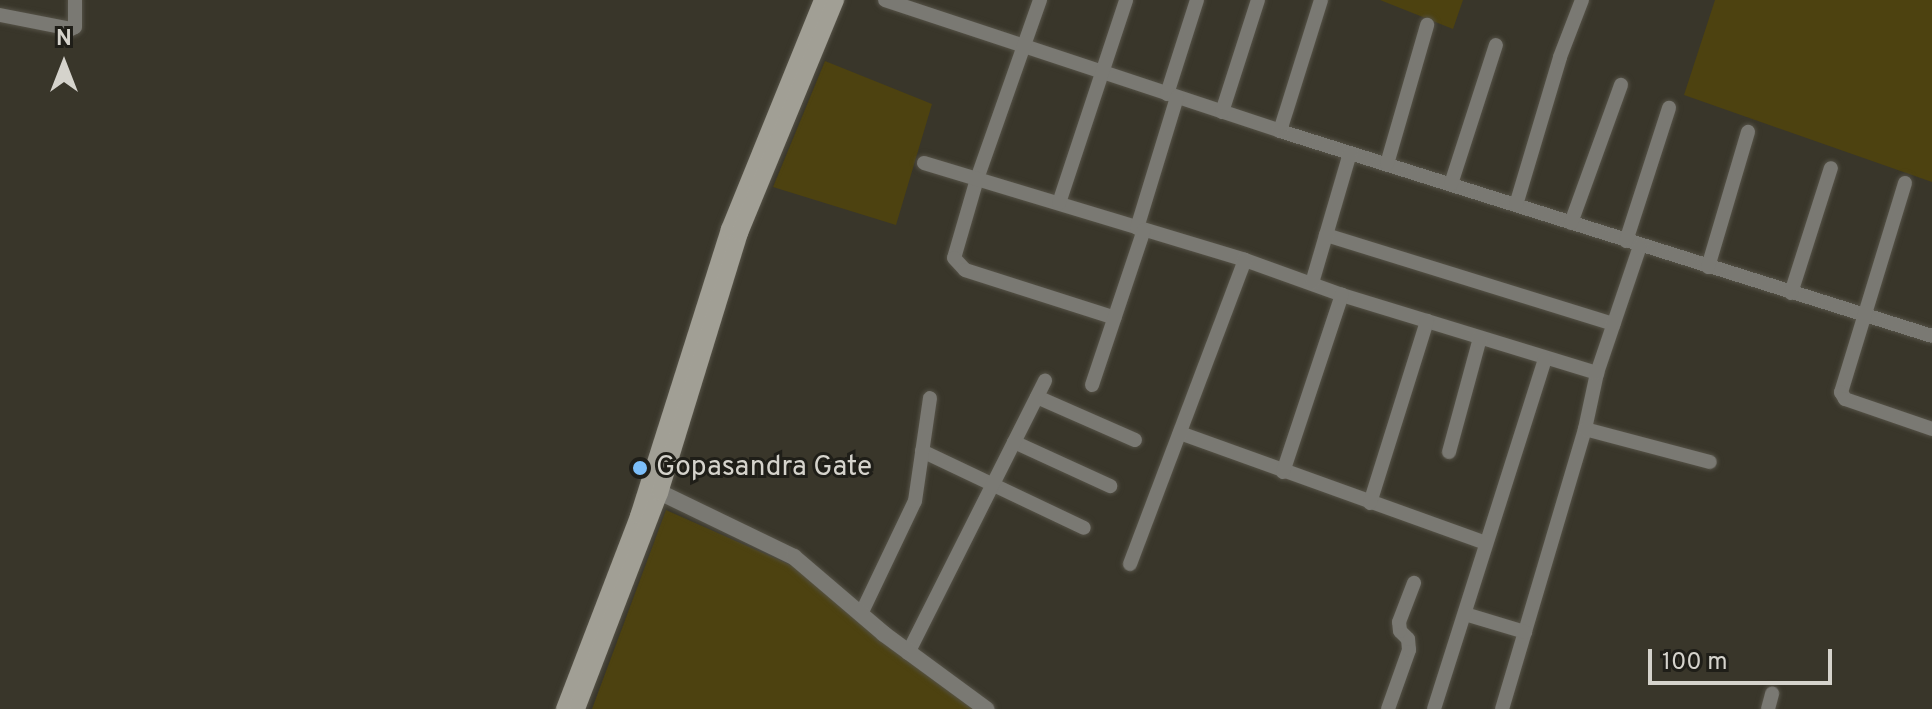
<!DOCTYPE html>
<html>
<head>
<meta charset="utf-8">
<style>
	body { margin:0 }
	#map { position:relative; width:1932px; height:709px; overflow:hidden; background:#39362a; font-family:Overpass,sans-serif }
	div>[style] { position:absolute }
	.green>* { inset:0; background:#4d4210 }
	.roads { filter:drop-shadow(0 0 2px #555247) drop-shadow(0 0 2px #555247) }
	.minor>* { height:14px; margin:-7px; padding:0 7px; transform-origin:7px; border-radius:7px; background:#7a7973 }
	.tertiary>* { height:16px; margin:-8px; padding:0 8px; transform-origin:8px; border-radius:8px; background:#7a7973 }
	.secondary>* { height:16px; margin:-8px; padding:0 8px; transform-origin:8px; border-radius:8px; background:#a19f95 }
	.dots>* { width:22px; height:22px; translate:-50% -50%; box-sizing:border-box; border:4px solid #1f1e18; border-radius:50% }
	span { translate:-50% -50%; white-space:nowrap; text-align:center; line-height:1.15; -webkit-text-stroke:6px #1f1e18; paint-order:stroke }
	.poi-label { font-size:28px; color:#d5d3cc }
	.left { translate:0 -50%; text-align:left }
	.north { position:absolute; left:24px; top:24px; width:80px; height:80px; -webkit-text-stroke:6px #1f1e18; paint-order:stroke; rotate:0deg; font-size:22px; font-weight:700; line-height:32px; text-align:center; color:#d5d3cc }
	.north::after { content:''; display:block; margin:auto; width:28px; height:36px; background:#d5d3cc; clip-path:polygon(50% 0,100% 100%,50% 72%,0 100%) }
	.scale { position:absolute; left:1648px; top:649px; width:184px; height:36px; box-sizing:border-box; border:4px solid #d5d3cc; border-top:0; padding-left:10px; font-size:24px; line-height:28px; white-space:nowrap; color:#d5d3cc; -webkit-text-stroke:6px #1f1e18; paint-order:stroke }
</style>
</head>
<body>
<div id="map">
	<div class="green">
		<div style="clip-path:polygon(1380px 0,1463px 0,1453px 29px)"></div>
		<div style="clip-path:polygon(1715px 0,1932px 0,1932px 182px,1684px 95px)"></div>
		<div style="clip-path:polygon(825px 61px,932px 104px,896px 225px,773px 187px)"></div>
		<div style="clip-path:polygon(666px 510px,797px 568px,975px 709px,592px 709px)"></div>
	</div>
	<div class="roads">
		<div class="minor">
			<div style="left:885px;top:0;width:416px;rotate:18.3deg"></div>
			<div style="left:1280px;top:131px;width:683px;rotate:17.45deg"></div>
			<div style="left:1040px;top:0;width:190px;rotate:109.4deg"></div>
			<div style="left:977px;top:179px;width:82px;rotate:106.2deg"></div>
			<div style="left:954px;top:258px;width:16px;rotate:47deg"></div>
			<div style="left:965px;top:270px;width:157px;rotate:17.7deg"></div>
			<div style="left:0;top:15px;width:72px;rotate:11.2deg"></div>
			<div style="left:71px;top:29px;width:4px;rotate:-27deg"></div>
			<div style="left:75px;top:27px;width:27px;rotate:-90deg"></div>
			<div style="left:1167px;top:94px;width:99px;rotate:-72.3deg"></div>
			<div style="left:1222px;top:112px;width:118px;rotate:-72.2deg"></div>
			<div style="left:1280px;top:131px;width:137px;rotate:-72.6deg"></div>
			<div style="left:924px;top:163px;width:335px;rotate:16.8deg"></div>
			<div style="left:1245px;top:260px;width:103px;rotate:19.8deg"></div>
			<div style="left:1342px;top:295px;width:267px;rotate:17deg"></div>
			<div style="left:1597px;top:373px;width:57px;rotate:102.1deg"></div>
			<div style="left:1585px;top:429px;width:292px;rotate:106.5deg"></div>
			<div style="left:1387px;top:164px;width:145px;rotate:-73.9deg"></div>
			<div style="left:1905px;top:183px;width:219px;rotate:107deg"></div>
			<div style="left:1841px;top:392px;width:8px;rotate:60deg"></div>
			<div style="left:1845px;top:399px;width:92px;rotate:19deg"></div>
			<div style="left:1451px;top:184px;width:146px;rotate:-72.1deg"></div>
			<div style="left:1059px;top:203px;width:214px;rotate:-71.7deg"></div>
			<div style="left:1516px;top:205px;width:154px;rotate:-73.4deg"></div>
			<div style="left:1560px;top:57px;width:61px;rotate:-68.9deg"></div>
			<div style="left:1571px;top:223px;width:147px;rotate:-70.1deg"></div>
			<div style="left:1137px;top:228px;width:137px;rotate:-73deg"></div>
			<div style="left:1326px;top:235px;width:301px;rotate:17.2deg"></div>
			<div style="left:1626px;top:241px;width:140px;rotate:-72.1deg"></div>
			<div style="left:1708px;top:267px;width:141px;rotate:-73.5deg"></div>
			<div style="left:1312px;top:283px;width:135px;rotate:-73.7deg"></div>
			<div style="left:1791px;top:293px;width:131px;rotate:-72.3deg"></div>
			<div style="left:1597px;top:373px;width:134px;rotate:-71.3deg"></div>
			<div style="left:1092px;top:385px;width:163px;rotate:-71.5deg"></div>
			<div style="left:1037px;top:397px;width:107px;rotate:23.7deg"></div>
			<div style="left:1585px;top:429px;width:129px;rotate:14.8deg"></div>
			<div style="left:1180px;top:433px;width:325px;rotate:19.8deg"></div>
			<div style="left:1014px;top:442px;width:106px;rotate:24.6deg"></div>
			<div style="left:922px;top:451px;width:179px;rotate:25.4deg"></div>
			<div style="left:1449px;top:452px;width:118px;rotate:-74.8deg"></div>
			<div style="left:1283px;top:472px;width:187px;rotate:-71.6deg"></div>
			<div style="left:1370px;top:503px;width:191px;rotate:-72.6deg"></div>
			<div style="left:1130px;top:564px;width:325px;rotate:-69.3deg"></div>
			<div style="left:861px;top:614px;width:125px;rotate:-64.5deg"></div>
			<div style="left:915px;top:501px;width:104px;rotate:-81.7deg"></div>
			<div style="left:1465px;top:614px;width:63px;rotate:16.7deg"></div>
			<div style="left:908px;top:653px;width:305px;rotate:-63.3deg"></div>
			<div style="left:1388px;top:709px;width:63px;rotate:-70.4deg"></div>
			<div style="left:1409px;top:650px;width:11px;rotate:-95deg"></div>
			<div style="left:1408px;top:639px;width:11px;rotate:-135deg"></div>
			<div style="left:1400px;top:631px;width:9px;rotate:-96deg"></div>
			<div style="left:1399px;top:622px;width:42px;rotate:-69deg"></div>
			<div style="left:1434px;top:709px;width:367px;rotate:-72.4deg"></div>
			<div style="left:1768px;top:709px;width:16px;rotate:-75deg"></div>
		</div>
		<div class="tertiary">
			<div style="left:649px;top:487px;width:161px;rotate:25.8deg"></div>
			<div style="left:794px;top:557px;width:118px;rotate:40.5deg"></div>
			<div style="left:884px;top:634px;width:127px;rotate:36.3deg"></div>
		</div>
		<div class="secondary">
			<div style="left:564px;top:709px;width:207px;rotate:-69deg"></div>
			<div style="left:638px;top:516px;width:301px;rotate:-72.4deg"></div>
			<div style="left:729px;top:229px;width:247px;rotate:-67.9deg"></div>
			<div style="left:577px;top:709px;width:231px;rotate:-69deg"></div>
			<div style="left:660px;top:493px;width:272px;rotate:-72.9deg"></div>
			<div style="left:740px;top:233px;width:252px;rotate:-67.6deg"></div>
		</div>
	</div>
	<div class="dots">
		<div style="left:640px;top:468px;background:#7cbef9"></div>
	</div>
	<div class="poi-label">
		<span class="left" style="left:656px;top:468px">Gopasandra Gate</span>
	</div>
	<div class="north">N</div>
	<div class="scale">100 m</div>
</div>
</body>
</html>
